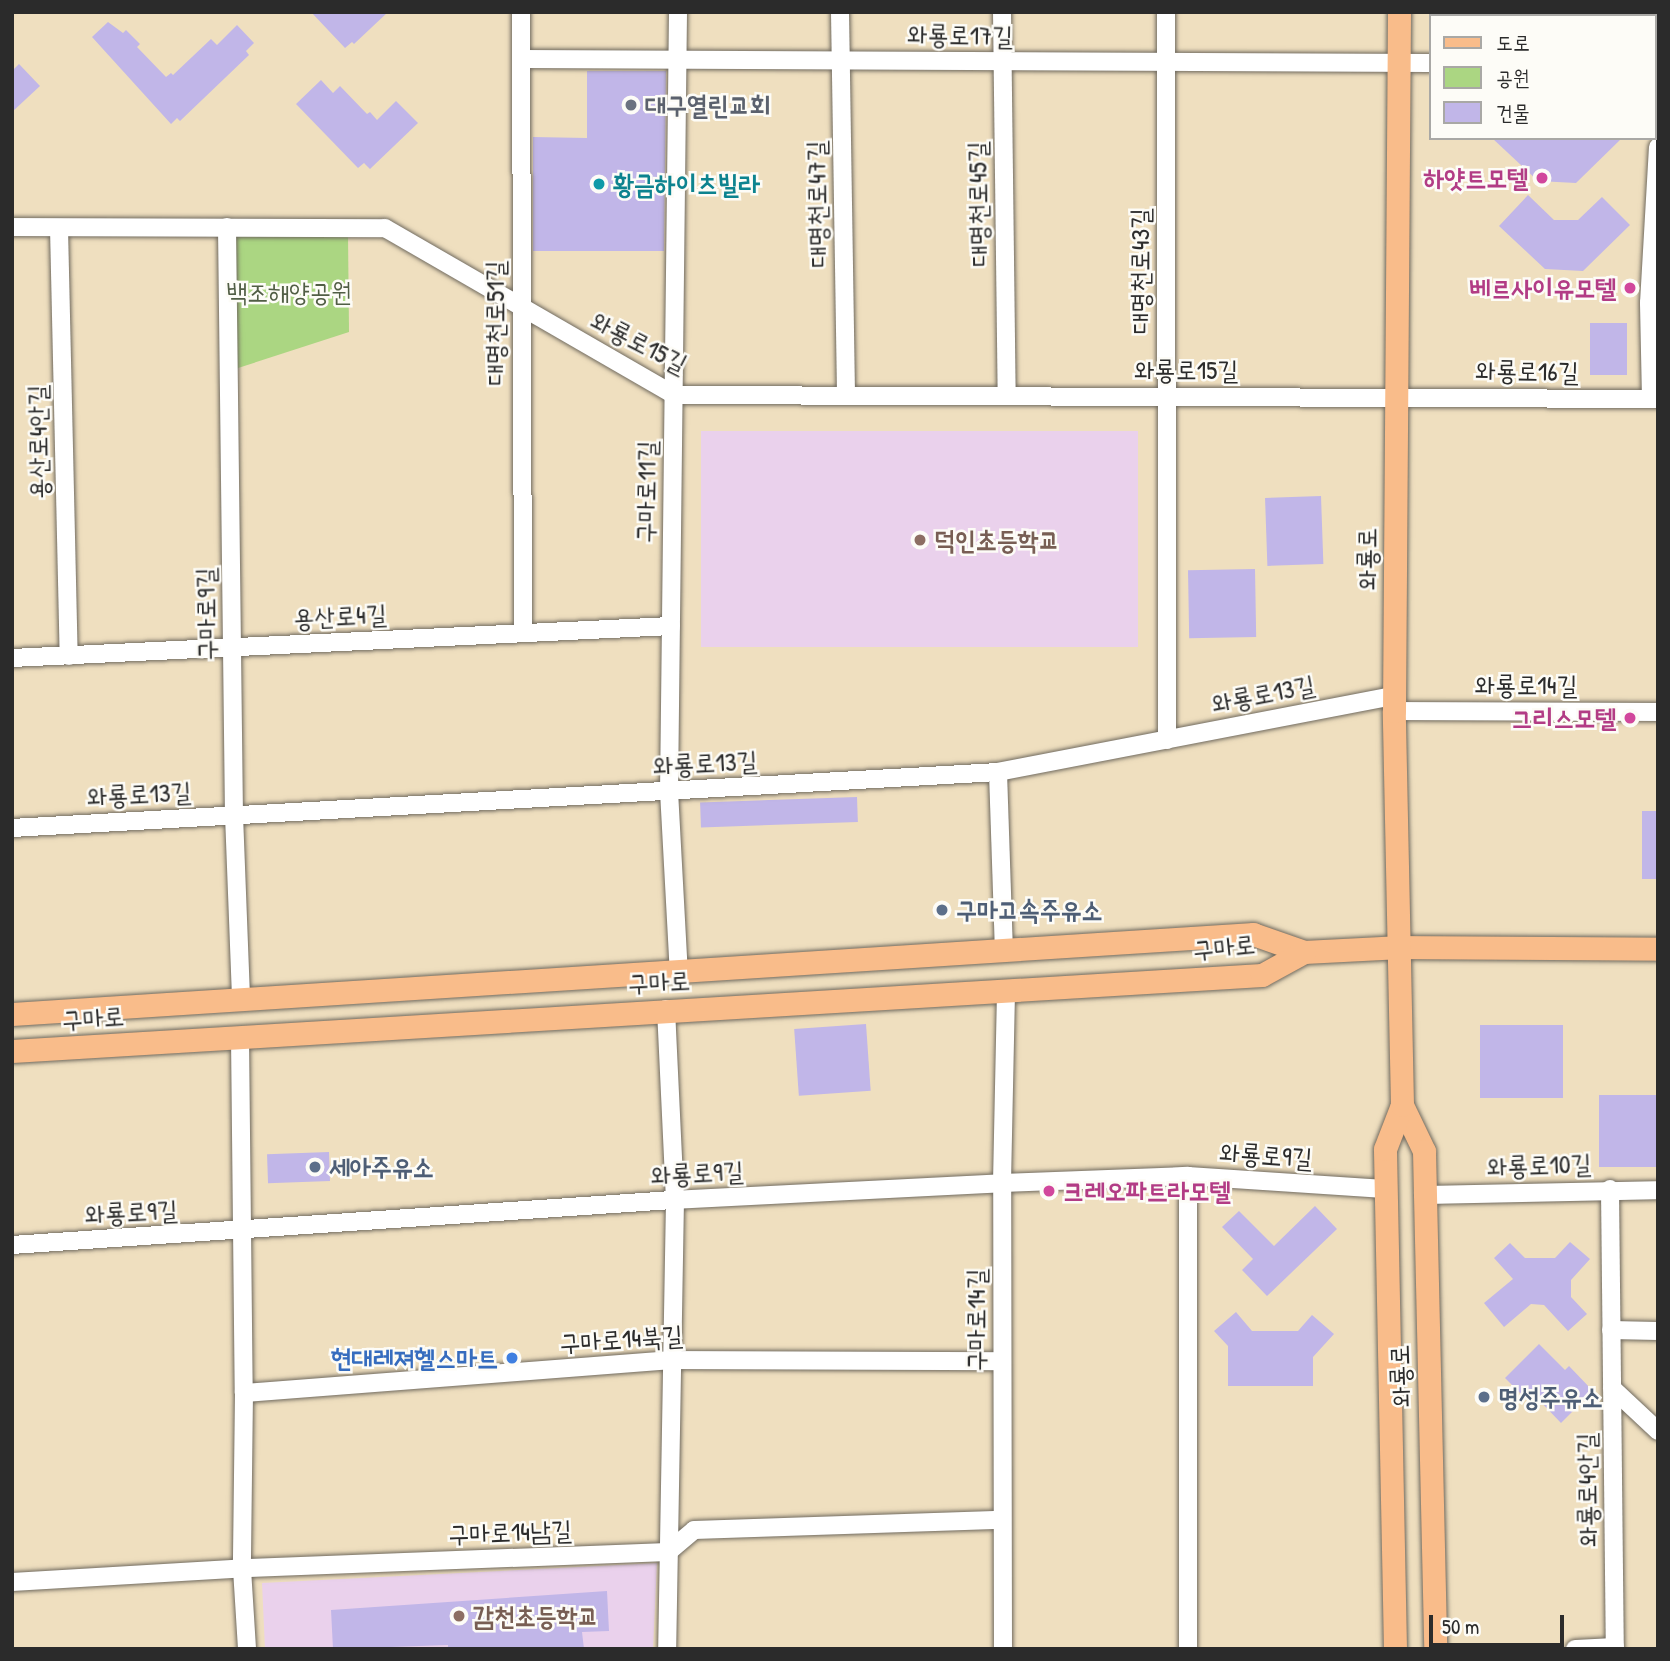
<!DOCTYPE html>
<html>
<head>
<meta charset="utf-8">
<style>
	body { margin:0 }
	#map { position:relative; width:1670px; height:1661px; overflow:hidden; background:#efdfbf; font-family:"Patrick Hand","Poor Story",sans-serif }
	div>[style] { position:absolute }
	.built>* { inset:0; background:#ead1ec; transform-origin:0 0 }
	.green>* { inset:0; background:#abd682 }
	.building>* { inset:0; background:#c1b6e8; transform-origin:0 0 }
	.roads { filter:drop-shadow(0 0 2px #706a5f) drop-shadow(0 0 2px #706a5f) }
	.minor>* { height:18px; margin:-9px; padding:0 9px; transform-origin:9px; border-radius:9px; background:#fff }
	.major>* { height:23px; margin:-11.5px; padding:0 11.5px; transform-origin:11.5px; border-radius:11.5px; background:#f9bc8a }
	.dots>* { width:19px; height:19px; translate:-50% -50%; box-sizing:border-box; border:4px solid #fdfcf7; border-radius:50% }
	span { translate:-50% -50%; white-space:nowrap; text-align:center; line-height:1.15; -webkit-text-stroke:5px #fdfcf7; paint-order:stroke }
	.street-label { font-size:26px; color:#2b2b2b }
	.worship-label { font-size:26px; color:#5b616d; font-weight:700 }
	.left { translate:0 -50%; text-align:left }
	.hotel-label { font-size:26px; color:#b23c85; font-weight:700 }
	.right { translate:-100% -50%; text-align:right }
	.culture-label { font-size:26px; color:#0d838f; font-weight:700 }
	.park-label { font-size:26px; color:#515e45 }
	.education-label { font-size:26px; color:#785e54; font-weight:700 }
	.service-label { font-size:26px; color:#4e5e75; font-weight:700 }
	.shop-label { font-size:26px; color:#366cbe; font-weight:700 }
	.frame { position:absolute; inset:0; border:14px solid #2b2b2b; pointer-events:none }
	.legend { position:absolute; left:1429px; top:14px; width:228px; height:126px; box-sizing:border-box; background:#fdfcf7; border:2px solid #a9a8a5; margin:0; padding:9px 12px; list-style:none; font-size:21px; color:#2b2b2b }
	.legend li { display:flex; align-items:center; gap:14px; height:35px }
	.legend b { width:35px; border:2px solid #a9a8a5 }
	.scale { position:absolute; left:1429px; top:1615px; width:135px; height:32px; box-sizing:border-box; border:4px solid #2b2b2b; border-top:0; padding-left:9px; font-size:21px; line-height:24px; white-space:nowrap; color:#2b2b2b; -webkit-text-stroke:5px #fdfcf7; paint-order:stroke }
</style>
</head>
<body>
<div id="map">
	<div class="built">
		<div style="left:701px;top:431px;width:437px;height:216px"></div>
		<div style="clip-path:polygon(657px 1563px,653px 1649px,265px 1649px,262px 1583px)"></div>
	</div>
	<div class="green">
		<div style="clip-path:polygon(232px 233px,348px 234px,349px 332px,235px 369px)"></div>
	</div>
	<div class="building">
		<div style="clip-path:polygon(311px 12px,388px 12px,354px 44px,352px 42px,345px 48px)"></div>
		<div style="clip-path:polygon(108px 22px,123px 33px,126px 30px,140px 44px,137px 47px,166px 77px,171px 73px,173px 75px,211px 39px,217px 45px,237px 25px,254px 43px,246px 51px,249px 55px,180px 121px,177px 118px,171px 124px,92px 37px)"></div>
		<div style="clip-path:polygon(19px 64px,40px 86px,12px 112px,12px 71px)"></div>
		<div style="clip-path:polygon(587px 71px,666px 71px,664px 251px,533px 251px,533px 137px,587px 138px)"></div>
		<div style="clip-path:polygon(321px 80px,333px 93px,340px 86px,367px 114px,370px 112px,377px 120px,396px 101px,418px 123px,370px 169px,364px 163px,358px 168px,296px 104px)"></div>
		<div style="clip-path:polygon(1492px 138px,1622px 138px,1576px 183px,1538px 181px)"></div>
		<div style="clip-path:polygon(1528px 195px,1554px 220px,1578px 220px,1602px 197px,1630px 225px,1583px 271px,1545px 269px,1499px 226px)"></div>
		<div style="left:1590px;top:323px;width:37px;height:52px"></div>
		<div style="left:1321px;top:496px;width:68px;height:56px;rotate:88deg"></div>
		<div style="left:1255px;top:569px;width:68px;height:67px;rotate:89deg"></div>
		<div style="left:857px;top:797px;width:25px;height:157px;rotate:88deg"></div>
		<div style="left:1642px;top:811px;width:16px;height:68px"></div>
		<div style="left:866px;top:1024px;width:67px;height:72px;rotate:86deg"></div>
		<div style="left:1480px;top:1025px;width:83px;height:73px"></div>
		<div style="left:1599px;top:1095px;width:59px;height:72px"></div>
		<div style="left:329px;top:1152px;width:29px;height:62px;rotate:88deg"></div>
		<div style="clip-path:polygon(1315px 1206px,1337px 1229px,1267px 1296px,1242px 1270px,1253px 1259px,1222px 1227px,1239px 1211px,1274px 1246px)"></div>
		<div style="clip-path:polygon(1570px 1242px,1590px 1259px,1571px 1280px,1571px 1297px,1587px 1314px,1568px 1331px,1544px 1305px,1531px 1304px,1504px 1327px,1484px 1303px,1513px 1279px,1494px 1258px,1510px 1243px,1525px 1258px,1555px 1258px)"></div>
		<div style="clip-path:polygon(1236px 1312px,1252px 1331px,1298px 1331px,1312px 1315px,1334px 1334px,1313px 1357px,1313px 1386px,1228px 1386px,1228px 1346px,1214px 1331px)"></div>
		<div style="clip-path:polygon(1539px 1344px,1565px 1370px,1569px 1366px,1593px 1391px,1561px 1423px,1538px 1399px,1532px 1405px,1505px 1378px)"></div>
		<div style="clip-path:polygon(607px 1591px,609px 1631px,582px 1632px,584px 1649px,448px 1649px,448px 1645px,333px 1649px,331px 1610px)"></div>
	</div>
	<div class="roads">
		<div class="minor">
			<div style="left:521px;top:12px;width:621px;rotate:89.82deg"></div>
			<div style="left:678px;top:12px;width:779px;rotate:90.66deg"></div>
			<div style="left:669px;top:791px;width:182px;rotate:86.9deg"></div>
			<div style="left:840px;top:12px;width:383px;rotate:89.1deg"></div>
			<div style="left:1002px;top:12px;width:383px;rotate:89.3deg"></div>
			<div style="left:1166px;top:12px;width:728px;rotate:89.92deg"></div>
			<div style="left:521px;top:59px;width:909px;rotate:0.25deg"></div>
			<div style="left:1654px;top:66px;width:4px"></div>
			<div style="left:12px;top:227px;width:373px;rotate:0.2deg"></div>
			<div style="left:385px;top:228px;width:334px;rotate:30deg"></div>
			<div style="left:674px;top:395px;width:984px;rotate:0.23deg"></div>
			<div style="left:227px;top:227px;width:588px;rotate:89.32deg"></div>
			<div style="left:234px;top:815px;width:186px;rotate:87.8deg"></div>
			<div style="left:59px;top:228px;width:428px;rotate:88.7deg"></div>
			<div style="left:1651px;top:399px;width:96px;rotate:-91.2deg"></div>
			<div style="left:1649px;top:303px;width:156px;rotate:-86.7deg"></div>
			<div style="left:12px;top:658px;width:660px;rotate:-2.78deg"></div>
			<div style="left:1394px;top:711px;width:264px;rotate:0.2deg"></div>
			<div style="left:998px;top:772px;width:179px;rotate:88.1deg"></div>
			<div style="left:12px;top:828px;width:988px;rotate:-3.25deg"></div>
			<div style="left:998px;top:772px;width:403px;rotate:-10.9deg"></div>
			<div style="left:666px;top:1009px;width:191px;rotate:87.3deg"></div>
			<div style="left:675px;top:1200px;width:449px;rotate:91deg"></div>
			<div style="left:240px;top:1037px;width:356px;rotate:89.4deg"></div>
			<div style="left:244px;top:1393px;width:176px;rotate:90.7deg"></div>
			<div style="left:242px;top:1569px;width:80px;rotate:86.4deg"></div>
			<div style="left:1188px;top:1176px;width:473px;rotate:90deg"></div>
			<div style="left:1610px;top:1189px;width:460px;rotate:89.4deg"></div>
			<div style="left:1423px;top:1195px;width:235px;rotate:-1.2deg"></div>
			<div style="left:12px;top:1245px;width:662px;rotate:-3.9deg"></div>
			<div style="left:672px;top:1200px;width:330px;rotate:-2.9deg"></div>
			<div style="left:1002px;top:1183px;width:186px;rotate:-2.2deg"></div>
			<div style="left:1188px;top:1176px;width:197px;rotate:3.8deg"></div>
			<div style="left:1611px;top:1330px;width:47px;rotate:1.2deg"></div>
			<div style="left:1612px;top:1388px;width:63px;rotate:43.1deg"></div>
			<div style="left:244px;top:1393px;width:430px;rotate:-4.4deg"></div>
			<div style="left:673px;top:1360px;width:329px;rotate:0.2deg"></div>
			<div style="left:12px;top:1582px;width:237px;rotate:-3.4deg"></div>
			<div style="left:249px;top:1568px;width:419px;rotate:-2.2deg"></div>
			<div style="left:668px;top:1552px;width:34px;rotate:-40deg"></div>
			<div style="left:694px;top:1530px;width:308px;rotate:-1.9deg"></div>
			<div style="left:1003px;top:1649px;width:466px;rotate:-90.1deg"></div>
			<div style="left:1002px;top:1183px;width:192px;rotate:-88.8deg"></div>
			<div style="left:1575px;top:1649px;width:40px;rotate:-2.9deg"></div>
		</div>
		<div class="major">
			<div style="left:12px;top:1014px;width:1244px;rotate:-3.69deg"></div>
			<div style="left:1253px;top:934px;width:54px;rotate:19.4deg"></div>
			<div style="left:1304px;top:952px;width:97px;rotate:-3deg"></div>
			<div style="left:1401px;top:947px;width:257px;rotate:0.4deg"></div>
			<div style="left:12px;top:1051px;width:1252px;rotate:-3.48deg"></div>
			<div style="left:1262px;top:975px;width:48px;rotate:-28.7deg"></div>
			<div style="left:1402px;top:1105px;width:51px;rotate:64.4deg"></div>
			<div style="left:1424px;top:1151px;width:498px;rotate:88.7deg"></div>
			<div style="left:1395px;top:1649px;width:500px;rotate:-91.15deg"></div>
			<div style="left:1385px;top:1149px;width:47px;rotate:-68.9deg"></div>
			<div style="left:1402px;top:1105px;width:394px;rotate:-91.2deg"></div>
			<div style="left:1394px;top:711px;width:699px;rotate:-89.59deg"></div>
		</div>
	</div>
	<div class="dots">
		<div style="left:631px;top:105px;background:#6b7280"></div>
		<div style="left:1542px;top:178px;background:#d1479c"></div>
		<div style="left:599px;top:184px;background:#0f9aa8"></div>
		<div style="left:1630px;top:288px;background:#d1479c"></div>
		<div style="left:920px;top:540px;background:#8d6e63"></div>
		<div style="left:1630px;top:718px;background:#d1479c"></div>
		<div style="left:942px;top:910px;background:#5c6f8a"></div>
		<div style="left:315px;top:1167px;background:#5c6f8a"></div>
		<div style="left:1049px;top:1191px;background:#d1479c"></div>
		<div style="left:512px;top:1358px;background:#3f7fe0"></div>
		<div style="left:1484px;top:1397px;background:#5c6f8a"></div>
		<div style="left:459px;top:1616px;background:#8d6e63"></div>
	</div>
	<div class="street-label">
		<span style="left:960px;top:35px;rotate:1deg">와룡로17길</span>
		<span style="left:817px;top:204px;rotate:-91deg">대명천로47길</span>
		<span style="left:978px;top:204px;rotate:-91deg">대명천로45길</span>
		<span style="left:1140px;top:271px;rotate:-90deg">대명천로43길</span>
		<span style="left:495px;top:323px;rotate:-90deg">대명천로51길</span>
		<span style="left:639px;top:342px;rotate:27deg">와룡로15길</span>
		<span style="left:1186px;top:370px">와룡로15길</span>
		<span style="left:1527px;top:371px;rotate:1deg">와룡로16길</span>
		<span style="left:38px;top:442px;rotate:-91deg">용산로4안길</span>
		<span style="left:646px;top:492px;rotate:-89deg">구마로11길</span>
		<span style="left:1367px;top:559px;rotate:-90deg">와룡로</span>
		<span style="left:206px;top:614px;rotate:-91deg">구마로9길</span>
		<span style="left:340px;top:616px;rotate:-3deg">용산로4길</span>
		<span style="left:1526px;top:685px">와룡로14길</span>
		<span style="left:1263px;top:694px;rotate:-11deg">와룡로13길</span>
		<span style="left:705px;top:763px;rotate:-3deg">와룡로13길</span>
		<span style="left:139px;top:794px;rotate:-3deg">와룡로13길</span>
		<span style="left:1224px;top:947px;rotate:-6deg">구마로</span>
		<span style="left:659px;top:982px;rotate:-3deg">구마로</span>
		<span style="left:93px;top:1018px;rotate:-4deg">구마로</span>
		<span style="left:1266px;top:1155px;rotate:4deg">와룡로9길</span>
		<span style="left:1539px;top:1165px;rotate:-2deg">와룡로10길</span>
		<span style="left:697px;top:1173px;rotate:-3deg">와룡로9길</span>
		<span style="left:131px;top:1212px;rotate:-3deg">와룡로9길</span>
		<span style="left:976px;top:1320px;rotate:-90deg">구마로14길</span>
		<span style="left:621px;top:1339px;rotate:-4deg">구마로14북길</span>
		<span style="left:1400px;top:1376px;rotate:-92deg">와룡로</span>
		<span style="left:1587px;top:1490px;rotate:-91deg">와룡로4안길</span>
		<span style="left:510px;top:1532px;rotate:-2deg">구마로14남길</span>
	</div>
	<div class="worship-label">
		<span class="left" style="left:645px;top:105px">대구열린교회</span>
	</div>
	<div class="hotel-label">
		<span class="right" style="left:1528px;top:178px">하얏트모텔</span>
		<span class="right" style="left:1616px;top:288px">베르사이유모텔</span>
		<span class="right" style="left:1616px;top:718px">그리스모텔</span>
		<span class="left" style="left:1063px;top:1191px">크레오파트라모텔</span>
	</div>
	<div class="culture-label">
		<span class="left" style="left:613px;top:184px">황금하이츠빌라</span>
	</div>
	<div class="park-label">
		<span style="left:289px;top:292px">백조해양공원</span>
	</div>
	<div class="education-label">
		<span class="left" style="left:934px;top:540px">덕인초등학교</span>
		<span class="left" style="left:473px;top:1616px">감천초등학교</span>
	</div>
	<div class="service-label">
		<span class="left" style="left:956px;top:910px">구마고속주유소</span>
		<span class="left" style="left:329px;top:1167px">세아주유소</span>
		<span class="left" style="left:1498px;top:1397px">명성주유소</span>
	</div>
	<div class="shop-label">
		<span class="right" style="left:498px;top:1358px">현대레져헬스마트</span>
	</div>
	<div class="frame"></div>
	<ul class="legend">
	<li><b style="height:9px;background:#f9bc8a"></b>도로</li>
	<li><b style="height:19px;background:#abd682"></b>공원</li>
	<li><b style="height:19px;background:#c1b6e8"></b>건물</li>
	</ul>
	<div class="scale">50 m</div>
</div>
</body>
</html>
